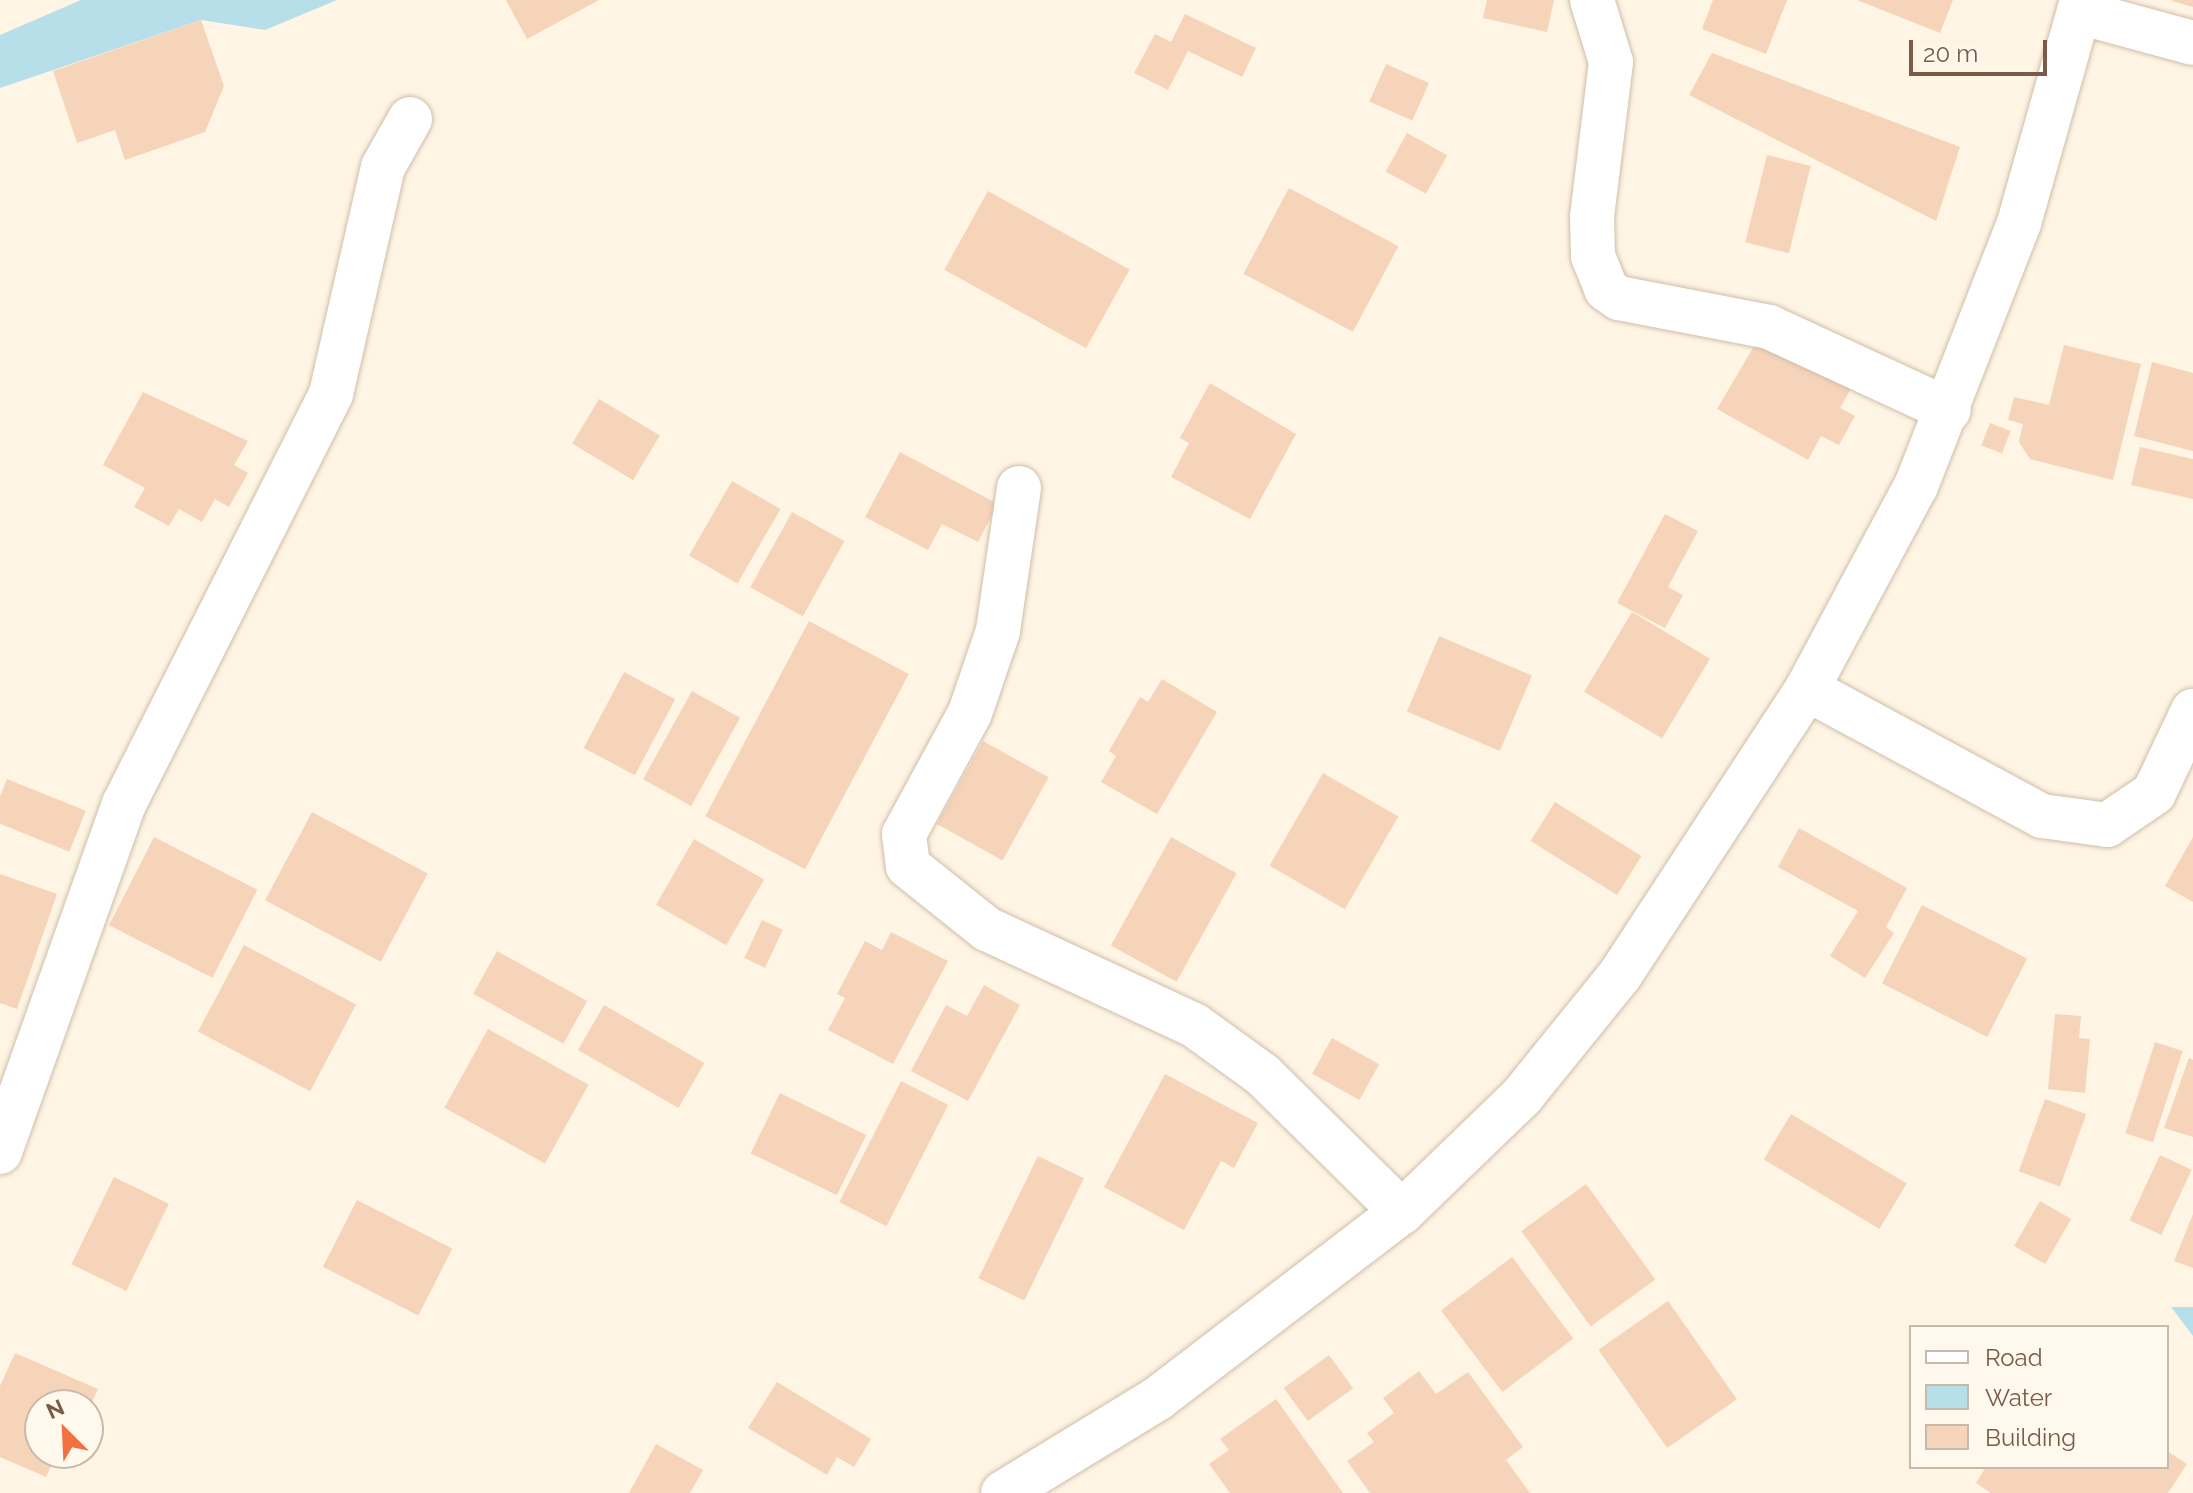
<!DOCTYPE html>
<html>
<head>
<meta charset="utf-8">
<style>
	body { margin:0 }
	#map { position:relative; width:2193px; height:1493px; overflow:hidden; background:#fef5e4; font-family:Raleway,sans-serif }
	div>[style] { position:absolute }
	.water>* { inset:0; background:#b6dfe9 }
	.building>* { inset:0; background:#f6d4b9; transform-origin:0 0 }
	.roads { filter:drop-shadow(0 0 2px #d0bda9) drop-shadow(0 0 2px #d0bda9) }
	.minor>* { height:44px; margin:-22px; padding:0 22px; transform-origin:22px; border-radius:22px; background:#fff }
	span { translate:-50% -50%; white-space:nowrap; text-align:center; line-height:1.15; -webkit-text-stroke:6px #fff8ec; paint-order:stroke }
	.legend { position:absolute; left:1909px; top:1325px; width:260px; height:144px; box-sizing:border-box; background:#fff8ec; border:2px solid #c9b9aa; margin:0; padding:10px 14px; list-style:none; font-size:24px; color:#795b47 }
	.legend li { display:flex; align-items:center; gap:16px; height:40px }
	.legend b { width:40px; border:2px solid #c9b9aa }
	.north { position:absolute; left:24px; top:1389px; width:80px; height:80px; box-sizing:border-box; background:#fff8ec; border:2px solid #c9b9aa; border-radius:50%; rotate:336deg; font-size:22px; font-weight:700; line-height:32px; text-align:center; color:#795b47 }
	.north::after { content:''; display:block; margin:auto; width:28px; height:36px; background:#f2713f; clip-path:polygon(50% 0,100% 100%,50% 72%,0 100%) }
	.scale { position:absolute; left:1909px; top:40px; width:138px; height:36px; box-sizing:border-box; border:4px solid #795b47; border-top:0; padding-left:10px; font-size:24px; line-height:28px; white-space:nowrap; color:#795b47; -webkit-text-stroke:6px #fff8ec; paint-order:stroke }
</style>
</head>
<body>
<div id="map">
	<div class="water">
		<div style="clip-path:polygon(81px 0,337px 0,265px 30px,201px 20px,0 88px,0 35px)"></div>
		<div style="clip-path:polygon(2171px 1307px,2193px 1307px,2193px 1336px)"></div>
	</div>
	<div class="building">
		<div style="clip-path:polygon(506px 0,599px 0,527px 39px)"></div>
		<div style="clip-path:polygon(1487px 0,1554px 0,1547px 32px,1483px 18px)"></div>
		<div style="clip-path:polygon(1713px 0,1787px 0,1766px 54px,1702px 29px)"></div>
		<div style="clip-path:polygon(1857px 0,1953px 0,1940px 33px)"></div>
		<div style="clip-path:polygon(2172px 0,2193px 0,2193px 7px,2172px 1px)"></div>
		<div style="clip-path:polygon(1185px 14px,1256px 48px,1242px 77px,1188px 51px,1168px 90px,1134px 73px,1155px 34px,1171px 42px)"></div>
		<div style="clip-path:polygon(201px 20px,224px 86px,205px 132px,125px 160px,115px 130px,77px 143px,53px 71px)"></div>
		<div style="clip-path:polygon(1712px 53px,1960px 147px,1936px 221px,1689px 95px)"></div>
		<div style="left:1386px;top:64px;width:47px;height:41px;rotate:24deg"></div>
		<div style="left:1407px;top:133px;width:46px;height:44px;rotate:29deg"></div>
		<div style="left:1767px;top:155px;width:45px;height:90px;rotate:14deg"></div>
		<div style="left:1289px;top:188px;width:124px;height:97px;rotate:28deg"></div>
		<div style="left:988px;top:191px;width:162px;height:90px;rotate:29deg"></div>
		<div style="clip-path:polygon(1764px 329px,1856px 380px,1840px 408px,1855px 416px,1839px 445px,1821px 436px,1808px 460px,1717px 409px)"></div>
		<div style="clip-path:polygon(2064px 345px,2141px 364px,2113px 480px,2030px 459px,2019px 442px,2023px 424px,2008px 420px,2014px 397px,2049px 405px)"></div>
		<div style="clip-path:polygon(2152px 362px,2193px 373px,2193px 451px,2134px 436px)"></div>
		<div style="clip-path:polygon(1210px 383px,1296px 434px,1250px 519px,1171px 477px,1189px 443px,1180px 438px)"></div>
		<div style="clip-path:polygon(143px 392px,248px 441px,234px 465px,248px 473px,229px 507px,215px 499px,202px 522px,179px 509px,169px 526px,134px 507px,145px 488px,103px 465px)"></div>
		<div style="left:599px;top:399px;width:71px;height:52px;rotate:31deg"></div>
		<div style="left:1990px;top:423px;width:22px;height:24px;rotate:21deg"></div>
		<div style="clip-path:polygon(2140px 447px,2193px 459px,2193px 499px,2131px 485px)"></div>
		<div style="clip-path:polygon(900px 452px,998px 504px,978px 542px,942px 524px,928px 550px,865px 517px)"></div>
		<div style="left:732px;top:481px;width:56px;height:86px;rotate:30deg"></div>
		<div style="left:792px;top:512px;width:60px;height:86px;rotate:29deg"></div>
		<div style="clip-path:polygon(1665px 514px,1698px 531px,1668px 587px,1683px 595px,1665px 628px,1617px 603px)"></div>
		<div style="left:1632px;top:612px;width:91px;height:93px;rotate:31deg"></div>
		<div style="left:809px;top:621px;width:113px;height:221px;rotate:28deg"></div>
		<div style="left:1439px;top:636px;width:101px;height:82px;rotate:23deg"></div>
		<div style="left:624px;top:672px;width:58px;height:86px;rotate:28deg"></div>
		<div style="clip-path:polygon(1162px 679px,1217px 712px,1157px 814px,1101px 782px,1116px 756px,1109px 751px,1140px 697px,1148px 702px)"></div>
		<div style="left:692px;top:691px;width:55px;height:101px;rotate:29deg"></div>
		<div style="left:983px;top:741px;width:75px;height:95px;rotate:29deg"></div>
		<div style="left:1323px;top:773px;width:87px;height:107px;rotate:30deg"></div>
		<div style="left:7px;top:779px;width:85px;height:44px;rotate:22deg"></div>
		<div style="left:1555px;top:802px;width:102px;height:46px;rotate:32deg"></div>
		<div style="left:312px;top:812px;width:131px;height:100px;rotate:28deg"></div>
		<div style="clip-path:polygon(1799px 828px,1907px 888px,1886px 927px,1894px 933px,1865px 978px,1830px 956px,1858px 911px,1778px 867px)"></div>
		<div style="left:154px;top:837px;width:116px;height:99px;rotate:27deg"></div>
		<div style="left:1171px;top:837px;width:75px;height:124px;rotate:29deg"></div>
		<div style="clip-path:polygon(2193px 837px,2193px 902px,2165px 886px)"></div>
		<div style="left:694px;top:839px;width:81px;height:76px;rotate:30deg"></div>
		<div style="clip-path:polygon(0 874px,57px 894px,17px 1009px,0 1003px)"></div>
		<div style="left:1922px;top:905px;width:118px;height:88px;rotate:27deg"></div>
		<div style="left:762px;top:920px;width:23px;height:42px;rotate:25deg"></div>
		<div style="clip-path:polygon(891px 932px,948px 961px,893px 1064px,828px 1030px,845px 998px,837px 994px,865px 941px,882px 950px)"></div>
		<div style="left:244px;top:945px;width:127px;height:98px;rotate:28deg"></div>
		<div style="left:497px;top:951px;width:103px;height:49px;rotate:29deg"></div>
		<div style="clip-path:polygon(984px 985px,1020px 1005px,968px 1101px,911px 1071px,946px 1005px,967px 1016px)"></div>
		<div style="left:604px;top:1005px;width:116px;height:52px;rotate:30deg"></div>
		<div style="clip-path:polygon(2055px 1014px,2081px 1016px,2079px 1038px,2090px 1039px,2085px 1093px,2048px 1089px)"></div>
		<div style="left:488px;top:1029px;width:115px;height:90px;rotate:29deg"></div>
		<div style="left:1332px;top:1038px;width:54px;height:41px;rotate:29deg"></div>
		<div style="left:2155px;top:1042px;width:29px;height:96px;rotate:18deg"></div>
		<div style="clip-path:polygon(2189px 1058px,2193px 1060px,2193px 1137px,2164px 1128px)"></div>
		<div style="clip-path:polygon(1165px 1074px,1258px 1123px,1234px 1168px,1221px 1161px,1184px 1230px,1104px 1187px)"></div>
		<div style="left:901px;top:1081px;width:53px;height:136px;rotate:27deg"></div>
		<div style="left:780px;top:1093px;width:96px;height:67px;rotate:26deg"></div>
		<div style="left:2045px;top:1099px;width:44px;height:77px;rotate:20deg"></div>
		<div style="left:1791px;top:1114px;width:135px;height:53px;rotate:31deg"></div>
		<div style="left:2160px;top:1155px;width:35px;height:72px;rotate:25deg"></div>
		<div style="left:1038px;top:1156px;width:51px;height:136px;rotate:26deg"></div>
		<div style="left:114px;top:1177px;width:61px;height:97px;rotate:26deg"></div>
		<div style="left:1586px;top:1184px;width:118px;height:80px;rotate:54deg"></div>
		<div style="left:357px;top:1200px;width:107px;height:75px;rotate:27deg"></div>
		<div style="left:2040px;top:1201px;width:36px;height:52px;rotate:30deg"></div>
		<div style="clip-path:polygon(2193px 1214px,2193px 1268px,2174px 1261px)"></div>
		<div style="left:1512px;top:1257px;width:102px;height:89px;rotate:53deg"></div>
		<div style="left:1668px;top:1301px;width:120px;height:85px;rotate:55deg"></div>
		<div style="clip-path:polygon(15px 1353px,98px 1389px,88px 1411px,88px 1405px,40px 1405px,40px 1453px,57px 1453px,46px 1477px,0 1457px,0 1386px)"></div>
		<div style="left:1329px;top:1355px;width:41px;height:56px;rotate:54deg"></div>
		<div style="clip-path:polygon(1419px 1371px,1436px 1394px,1468px 1372px,1523px 1447px,1506px 1460px,1530px 1493px,1370px 1493px,1347px 1461px,1374px 1442px,1367px 1433px,1394px 1413px,1383px 1398px)"></div>
		<div style="clip-path:polygon(777px 1382px,871px 1439px,854px 1467px,837px 1457px,827px 1475px,748px 1428px)"></div>
		<div style="clip-path:polygon(1276px 1399px,1343px 1493px,1230px 1493px,1209px 1464px,1229px 1450px,1220px 1439px)"></div>
		<div style="clip-path:polygon(656px 1444px,703px 1470px,690px 1493px,629px 1493px)"></div>
		<div style="clip-path:polygon(2167px 1451px,2187px 1464px,2168px 1493px,1991px 1493px,1976px 1483px,1986px 1467px,2167px 1467px)"></div>
	</div>
	<div class="roads">
		<div class="minor">
			<div style="left:1592px;top:0;width:65px;rotate:73deg"></div>
			<div style="left:1611px;top:62px;width:155px;rotate:97deg"></div>
			<div style="left:1592px;top:216px;width:40px;rotate:88.6deg"></div>
			<div style="left:1593px;top:256px;width:35px;rotate:68deg"></div>
			<div style="left:1606px;top:289px;width:16px;rotate:35deg"></div>
			<div style="left:1619px;top:298px;width:153px;rotate:10.9deg"></div>
			<div style="left:1769px;top:327px;width:198px;rotate:24.8deg"></div>
			<div style="left:2079px;top:12px;width:118px;rotate:15.2deg"></div>
			<div style="left:1019px;top:488px;width:145px;rotate:98.4deg"></div>
			<div style="left:998px;top:631px;width:87px;rotate:108.9deg"></div>
			<div style="left:970px;top:713px;width:138px;rotate:118.6deg"></div>
			<div style="left:904px;top:834px;width:32px;rotate:83deg"></div>
			<div style="left:908px;top:866px;width:101px;rotate:38.6deg"></div>
			<div style="left:987px;top:929px;width:228px;rotate:24.9deg"></div>
			<div style="left:1194px;top:1025px;width:85px;rotate:35.9deg"></div>
			<div style="left:1263px;top:1075px;width:195px;rotate:44.6deg"></div>
			<div style="left:1807px;top:689px;width:267px;rotate:28.4deg"></div>
			<div style="left:2042px;top:816px;width:66px;rotate:7.9deg"></div>
			<div style="left:2107px;top:825px;width:57px;rotate:-34.2deg"></div>
			<div style="left:2154px;top:793px;width:91px;rotate:-64.6deg"></div>
			<div style="left:0;top:1152px;width:369px;rotate:-70.4deg"></div>
			<div style="left:124px;top:804px;width:459px;rotate:-63.2deg"></div>
			<div style="left:331px;top:394px;width:233px;rotate:-77.1deg"></div>
			<div style="left:383px;top:167px;width:55px;rotate:-60.6deg"></div>
			<div style="left:1003px;top:1493px;width:180px;rotate:-31.4deg"></div>
			<div style="left:1157px;top:1399px;width:308px;rotate:-37.4deg"></div>
			<div style="left:1402px;top:1212px;width:167px;rotate:-44deg"></div>
			<div style="left:1522px;top:1096px;width:156px;rotate:-51deg"></div>
			<div style="left:1620px;top:975px;width:342px;rotate:-56.8deg"></div>
			<div style="left:1807px;top:689px;width:230px;rotate:-61.8deg"></div>
			<div style="left:1916px;top:486px;width:282px;rotate:-68.6deg"></div>
			<div style="left:2019px;top:223px;width:232px;rotate:-74.2deg"></div>
		</div>
	</div>
	<ul class="legend">
	<li><b style="height:10px;background:#fff"></b>Road</li>
	<li><b style="height:22px;background:#b6dfe9"></b>Water</li>
	<li><b style="height:22px;background:#f6d4b9"></b>Building</li>
	</ul>
	<div class="north">N</div>
	<div class="scale">20 m</div>
</div>
</body>
</html>
